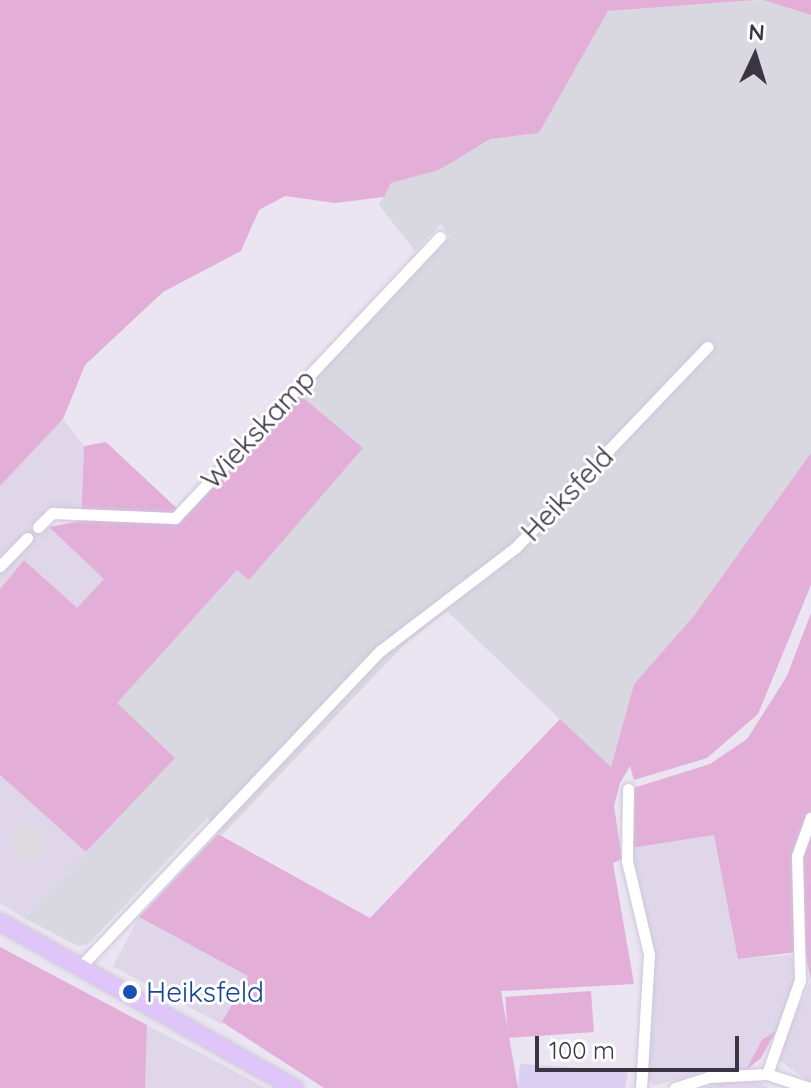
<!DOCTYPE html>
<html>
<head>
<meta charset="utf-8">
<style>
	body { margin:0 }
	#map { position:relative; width:811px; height:1088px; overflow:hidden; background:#eae5f1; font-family:Quicksand,sans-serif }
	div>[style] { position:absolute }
	.residential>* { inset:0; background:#dfd7e9; transform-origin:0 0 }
	.commercial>* { inset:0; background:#dbd0f2 }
	.industrial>* { inset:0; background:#d9d7e0 }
	.green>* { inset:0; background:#e3afd9; transform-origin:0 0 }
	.parking>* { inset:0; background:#dcdadf }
	.round { border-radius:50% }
	.roads { filter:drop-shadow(0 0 2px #cec5da) drop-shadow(0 0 2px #cec5da) }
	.street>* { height:11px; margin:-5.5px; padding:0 5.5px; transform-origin:5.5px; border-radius:5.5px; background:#fff }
	.secondary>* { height:16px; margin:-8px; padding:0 8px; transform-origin:8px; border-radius:8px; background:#e0c5fb }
	.dots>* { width:22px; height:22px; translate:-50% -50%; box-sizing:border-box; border:4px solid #fff; border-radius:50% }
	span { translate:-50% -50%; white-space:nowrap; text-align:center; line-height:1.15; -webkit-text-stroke:6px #fff; paint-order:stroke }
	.street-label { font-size:28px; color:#3a3543 }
	.transit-label { font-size:28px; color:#164399 }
	.left { translate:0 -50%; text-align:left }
	.north { position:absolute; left:715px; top:16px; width:80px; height:80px; -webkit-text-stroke:6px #fff; paint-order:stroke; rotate:4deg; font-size:22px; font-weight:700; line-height:32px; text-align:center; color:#3a3543 }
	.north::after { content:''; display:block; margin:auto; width:28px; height:36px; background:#3a3543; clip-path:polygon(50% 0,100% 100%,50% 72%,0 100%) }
	.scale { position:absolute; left:535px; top:1036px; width:204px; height:36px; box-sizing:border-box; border:4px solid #3a3543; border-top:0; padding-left:10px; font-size:24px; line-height:28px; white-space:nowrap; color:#3a3543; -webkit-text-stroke:6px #fff; paint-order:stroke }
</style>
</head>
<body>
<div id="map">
	<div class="residential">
		<div style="clip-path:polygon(63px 419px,84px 446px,81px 508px,38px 517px,105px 579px,77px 609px,24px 560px,0 589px,0 486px)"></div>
		<div style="clip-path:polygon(0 775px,86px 852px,24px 918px,0 903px)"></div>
		<div style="clip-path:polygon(715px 835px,738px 959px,790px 955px,798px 975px,776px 1031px,746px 1070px,701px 1072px,654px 1086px,647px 1076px,652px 939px,631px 848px)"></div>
		<div style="left:139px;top:917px;width:124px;height:56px;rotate:28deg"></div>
		<div style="clip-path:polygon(811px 980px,811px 1083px,776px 1058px)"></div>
		<div style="clip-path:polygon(147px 1025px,266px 1088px,145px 1088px)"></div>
		<div style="clip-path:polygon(725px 1082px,759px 1082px,768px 1088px,702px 1088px)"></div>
	</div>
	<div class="commercial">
		<div style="clip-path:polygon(520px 1064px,628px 1071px,625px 1088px,518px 1088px)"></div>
	</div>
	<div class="industrial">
		<div style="clip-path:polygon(763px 0,811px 15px,811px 453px,694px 617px,634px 684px,611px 768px,447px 611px,404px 645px,221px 836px,207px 818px,88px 944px,78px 946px,24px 918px,174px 759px,116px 703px,238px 569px,249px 579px,362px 448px,300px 395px,450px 237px,441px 224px,415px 251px,379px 205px,391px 183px,439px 170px,489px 139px,539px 133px,608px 11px)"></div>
	</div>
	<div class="green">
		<div style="clip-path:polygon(0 0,757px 0,608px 11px,539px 133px,490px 139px,439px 170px,391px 183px,384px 197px,335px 203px,285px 196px,259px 210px,241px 251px,163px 292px,85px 365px,63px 419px,0 486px)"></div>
		<div style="clip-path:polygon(763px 0,811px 0,811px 15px)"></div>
		<div style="clip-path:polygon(300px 395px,363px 448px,249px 580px,237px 570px,117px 703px,175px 758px,86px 852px,0 775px,0 589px,24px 560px,77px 608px,104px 579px,49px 527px,81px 521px,84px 446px,106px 442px,184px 515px)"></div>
		<div style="clip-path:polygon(811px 453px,811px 585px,758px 714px,707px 758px,634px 780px,630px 766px,620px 783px,614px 806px,622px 859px,613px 863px,634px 984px,501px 991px,518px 1088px,324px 1088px,222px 1022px,248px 976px,139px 917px,218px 834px,370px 918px,560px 719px,611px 767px,634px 684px,693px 617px)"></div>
		<div style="clip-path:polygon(811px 613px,811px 980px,805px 951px,738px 959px,714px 835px,631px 848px,630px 789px,710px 764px,747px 739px,787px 676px)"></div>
		<div style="clip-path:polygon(0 947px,147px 1025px,145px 1088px,0 1088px)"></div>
		<div style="left:591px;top:991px;width:41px;height:86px;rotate:86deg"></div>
		<div style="clip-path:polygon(776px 1031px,761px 1058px,746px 1070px,762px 1040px)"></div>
	</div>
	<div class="parking">
		<div class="round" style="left:12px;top:825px;width:34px;height:34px"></div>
	</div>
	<div class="roads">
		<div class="street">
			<div style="left:38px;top:527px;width:20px;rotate:-45deg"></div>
			<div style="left:52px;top:513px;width:123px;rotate:2.3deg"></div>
			<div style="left:175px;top:518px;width:386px;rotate:-46.7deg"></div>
			<div style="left:0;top:566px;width:39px;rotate:-46deg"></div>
			<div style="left:628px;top:789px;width:72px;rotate:90.8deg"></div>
			<div style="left:627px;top:861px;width:96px;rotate:76.7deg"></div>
			<div style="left:649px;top:954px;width:134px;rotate:93.4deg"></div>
			<div style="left:79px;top:968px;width:437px;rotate:-46.5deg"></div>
			<div style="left:380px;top:651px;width:171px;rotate:-37.4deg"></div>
			<div style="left:516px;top:547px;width:277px;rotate:-46.3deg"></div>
			<div style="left:767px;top:1074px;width:100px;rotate:-70.7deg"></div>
			<div style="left:800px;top:980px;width:124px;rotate:-91.4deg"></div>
			<div style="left:797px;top:856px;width:41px;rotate:-70.3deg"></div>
			<div style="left:675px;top:1088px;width:35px;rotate:-18deg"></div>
			<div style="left:708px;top:1077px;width:59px;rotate:-2.9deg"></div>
			<div style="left:767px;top:1074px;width:45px;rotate:18deg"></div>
		</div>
		<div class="secondary">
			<div style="left:0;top:922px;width:338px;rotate:29.4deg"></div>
		</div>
	</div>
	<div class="dots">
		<div style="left:130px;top:992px;background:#1a4fb4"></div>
	</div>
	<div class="street-label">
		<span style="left:258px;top:429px;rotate:-47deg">Wiekskamp</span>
		<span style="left:567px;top:494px;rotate:-46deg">Heiksfeld</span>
	</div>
	<div class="transit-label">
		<span class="left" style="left:146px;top:992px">Heiksfeld</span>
	</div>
	<div class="north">N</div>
	<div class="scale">100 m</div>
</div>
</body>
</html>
